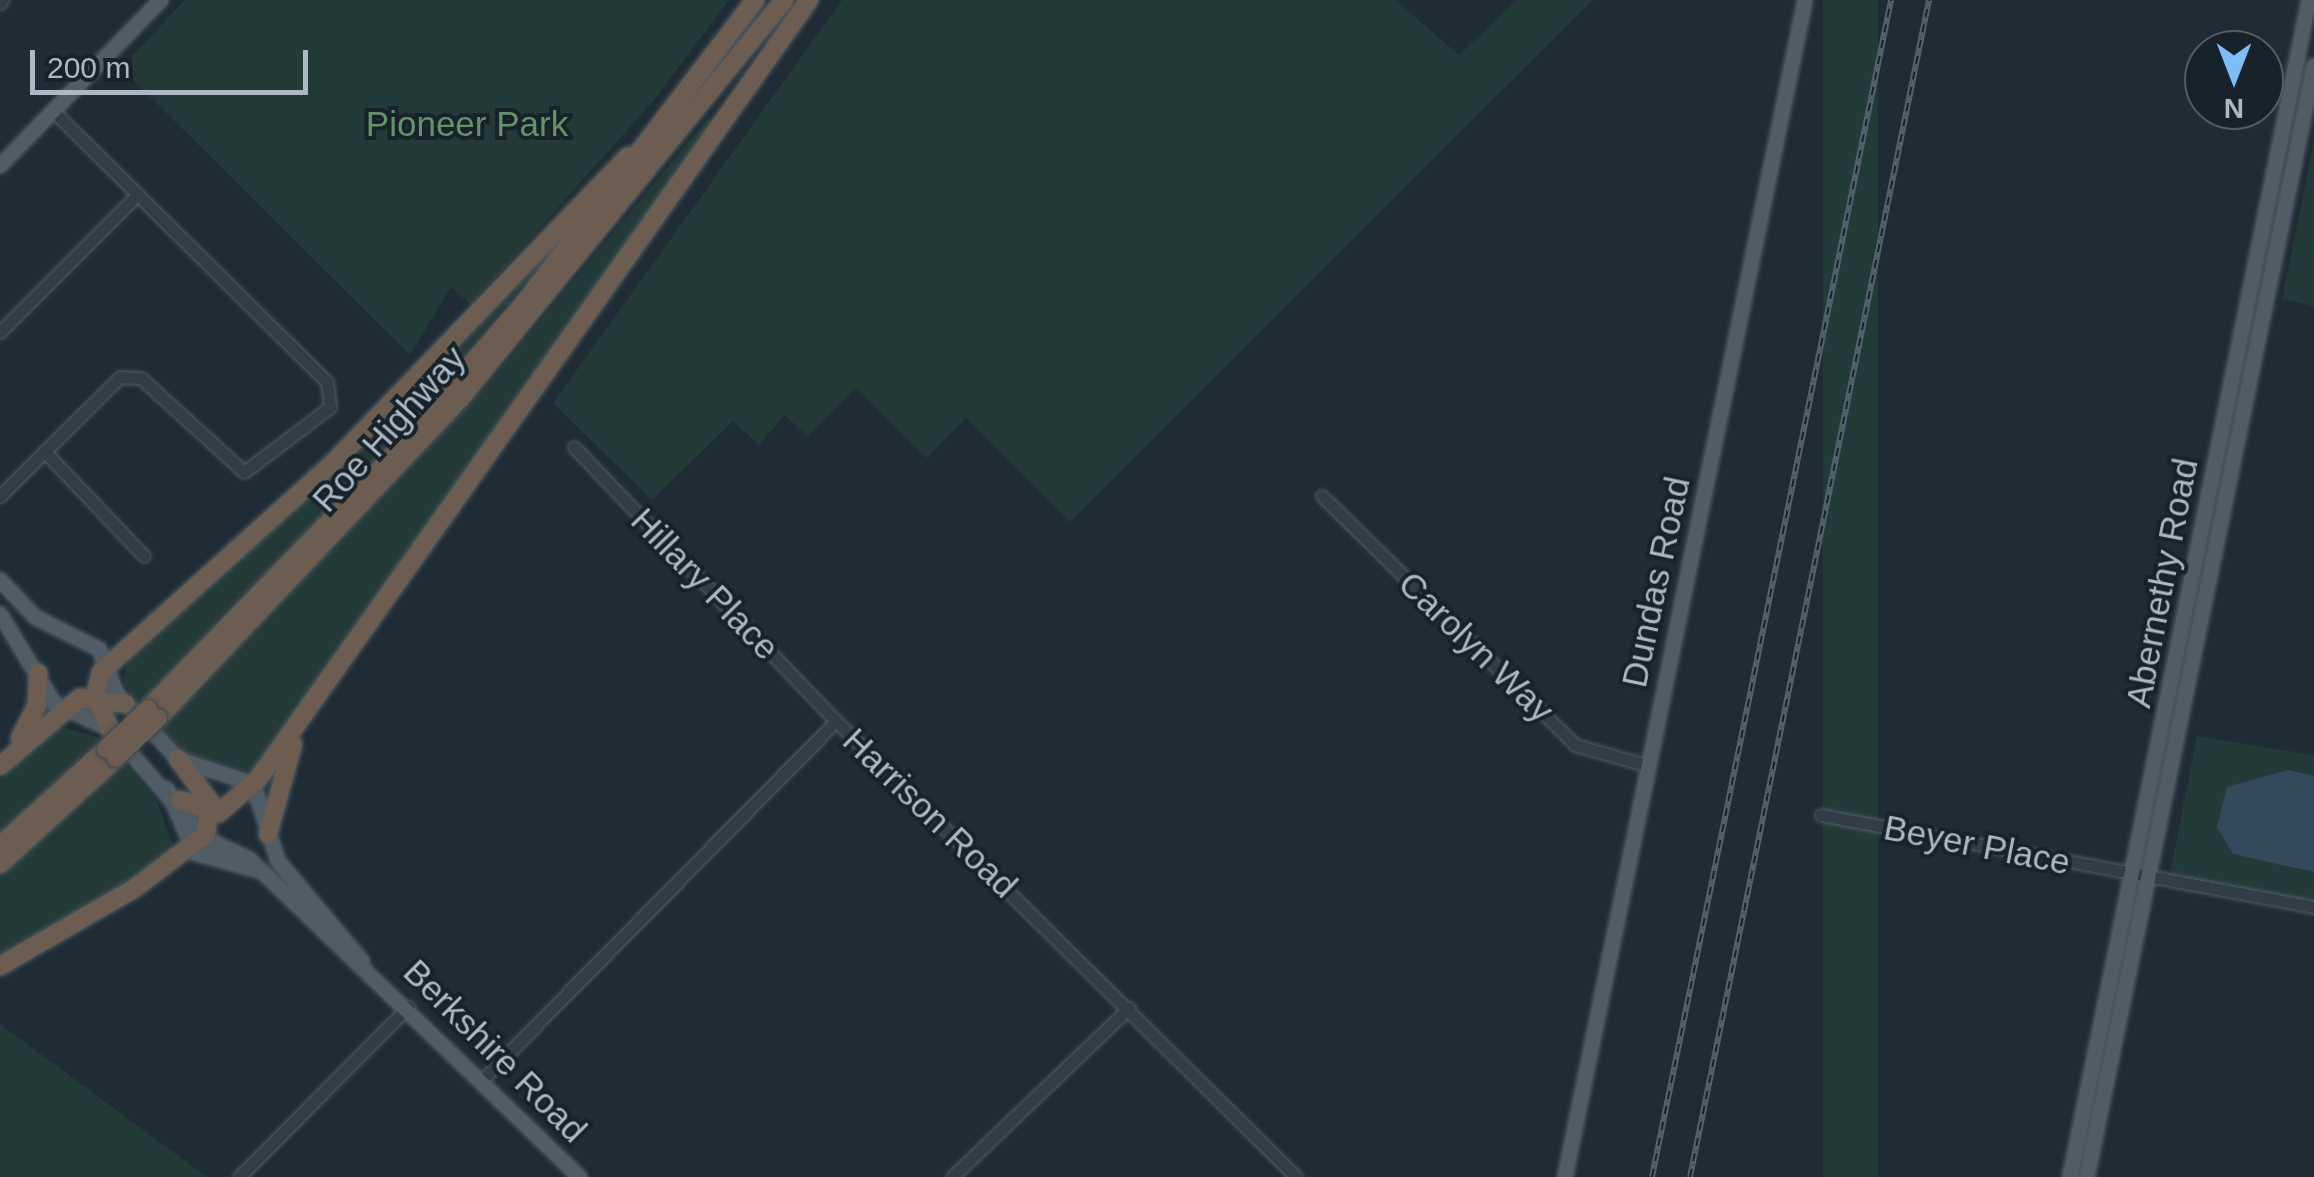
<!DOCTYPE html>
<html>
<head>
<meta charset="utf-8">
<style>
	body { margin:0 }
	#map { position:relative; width:2314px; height:1177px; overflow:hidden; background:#1f2c35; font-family:Helvetica,sans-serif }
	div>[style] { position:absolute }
	.green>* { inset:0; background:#243a38; transform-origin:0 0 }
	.water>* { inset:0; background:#334a5d }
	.roads { filter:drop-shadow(0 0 2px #505b64) drop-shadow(0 0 2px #505b64) }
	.minor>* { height:11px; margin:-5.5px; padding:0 5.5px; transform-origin:5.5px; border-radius:5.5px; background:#333d46 }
	.major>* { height:14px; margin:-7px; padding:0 7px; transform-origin:7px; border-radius:7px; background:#505c66 }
	.highway>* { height:18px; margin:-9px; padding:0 9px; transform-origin:9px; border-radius:9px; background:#6c5d50 }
	.rail>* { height:6px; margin-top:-3px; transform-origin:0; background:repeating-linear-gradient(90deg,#18222a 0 8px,#54626d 0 16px); box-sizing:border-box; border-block:2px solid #54626d }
	.bridges { filter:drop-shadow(0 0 2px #3d4850) drop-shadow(0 0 2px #3d4850) }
	.highway-bridge>* { height:18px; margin:-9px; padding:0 9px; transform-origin:9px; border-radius:9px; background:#6c5d50 }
	span { translate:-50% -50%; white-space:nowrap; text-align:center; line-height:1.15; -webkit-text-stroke:8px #18222a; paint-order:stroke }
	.park-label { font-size:35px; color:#659369 }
	.street-label { font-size:35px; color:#acb8c3 }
	.north { position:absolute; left:2184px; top:30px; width:100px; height:100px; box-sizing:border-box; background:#18222a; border:2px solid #535e67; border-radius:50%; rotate:180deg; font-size:28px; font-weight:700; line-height:40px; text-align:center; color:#acb8c3 }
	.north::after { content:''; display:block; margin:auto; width:35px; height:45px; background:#7ebdf6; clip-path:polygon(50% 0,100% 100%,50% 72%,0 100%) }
	.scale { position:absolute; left:30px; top:50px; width:278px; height:45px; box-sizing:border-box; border:5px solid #acb8c3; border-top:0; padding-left:12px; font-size:30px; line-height:35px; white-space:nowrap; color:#acb8c3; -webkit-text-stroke:8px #18222a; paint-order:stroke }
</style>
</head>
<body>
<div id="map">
	<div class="green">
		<div style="clip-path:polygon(185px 0,729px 0,654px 100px,471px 305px,451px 287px,410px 355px,134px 81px,132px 56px)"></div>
		<div style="clip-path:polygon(842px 0,1395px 0,1459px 55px,1517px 0,1593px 0,1070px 522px,966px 418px,927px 458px,855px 388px,808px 437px,785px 415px,759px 445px,733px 421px,652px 500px,553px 403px)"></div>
		<div style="left:1823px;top:0;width:55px;height:1200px"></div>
		<div style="clip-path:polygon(708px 118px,719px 126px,253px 773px,185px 752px,160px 728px,483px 390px)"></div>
		<div style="clip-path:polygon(2314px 140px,2314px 306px,2282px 299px)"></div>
		<div style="clip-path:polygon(558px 245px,339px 500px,138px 706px,123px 681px,128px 661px)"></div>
		<div style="clip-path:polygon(55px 725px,101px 738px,0 834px,0 779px)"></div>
		<div style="clip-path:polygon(2197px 736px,2314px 755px,2314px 907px,2169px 878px)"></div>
		<div style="clip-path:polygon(123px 761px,156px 799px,175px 851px,0 959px,0 876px)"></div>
		<div style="clip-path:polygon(0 1024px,207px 1177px,0 1177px)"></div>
	</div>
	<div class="water">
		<div style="clip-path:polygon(2288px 770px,2314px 776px,2314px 872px,2233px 854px,2217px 827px,2227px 787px)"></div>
	</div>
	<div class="roads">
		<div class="minor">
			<div style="left:0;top:3px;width:4px;rotate:-56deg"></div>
			<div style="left:0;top:332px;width:195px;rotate:-45deg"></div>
			<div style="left:574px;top:447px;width:379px;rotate:46.3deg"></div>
			<div style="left:44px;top:451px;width:145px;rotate:46.4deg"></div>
			<div style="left:0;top:496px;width:169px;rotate:-44.8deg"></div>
			<div style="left:120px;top:377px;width:21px;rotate:3deg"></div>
			<div style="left:141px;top:378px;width:139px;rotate:42.4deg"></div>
			<div style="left:244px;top:472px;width:108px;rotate:-37.1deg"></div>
			<div style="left:330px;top:407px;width:25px;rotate:-97deg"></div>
			<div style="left:327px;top:382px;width:384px;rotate:-135.3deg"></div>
			<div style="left:1322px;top:496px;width:355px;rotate:44.5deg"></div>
			<div style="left:1575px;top:745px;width:77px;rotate:15.8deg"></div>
			<div style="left:1821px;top:815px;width:502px;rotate:10.57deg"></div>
			<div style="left:482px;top:1080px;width:504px;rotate:-45.4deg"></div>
			<div style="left:836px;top:721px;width:648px;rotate:44.75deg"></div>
			<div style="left:239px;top:1177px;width:240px;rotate:-45.2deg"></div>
			<div style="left:952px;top:1177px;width:245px;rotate:-43.7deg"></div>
		</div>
		<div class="major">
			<div style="left:0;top:166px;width:231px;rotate:-45.9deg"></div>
			<div style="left:0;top:580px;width:51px;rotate:46.6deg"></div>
			<div style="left:35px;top:617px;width:72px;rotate:26.6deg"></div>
			<div style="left:99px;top:649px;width:48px;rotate:68.2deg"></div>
			<div style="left:117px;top:694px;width:89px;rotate:46.8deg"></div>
			<div style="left:178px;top:759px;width:79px;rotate:18.4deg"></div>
			<div style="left:253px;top:784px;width:81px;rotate:72deg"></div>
			<div style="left:278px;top:861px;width:131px;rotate:50deg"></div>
			<div style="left:0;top:614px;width:104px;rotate:58.8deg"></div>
			<div style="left:54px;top:703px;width:62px;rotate:24.9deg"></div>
			<div style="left:110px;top:729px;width:143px;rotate:49.3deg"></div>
			<div style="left:203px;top:837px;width:51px;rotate:25.6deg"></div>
			<div style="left:249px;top:859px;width:459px;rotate:43.9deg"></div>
			<div style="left:167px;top:789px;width:70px;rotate:66.4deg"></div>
			<div style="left:195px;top:853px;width:67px;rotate:15.5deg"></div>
			<div style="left:1565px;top:1177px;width:1201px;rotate:-78.47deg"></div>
			<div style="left:2070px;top:1177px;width:1201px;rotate:-78.52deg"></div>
			<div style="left:2087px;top:1177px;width:1134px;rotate:-78.45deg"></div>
		</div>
		<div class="highway">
			<div style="left:148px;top:709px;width:323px;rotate:-45.9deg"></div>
			<div style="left:373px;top:477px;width:232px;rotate:-49deg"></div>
			<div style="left:525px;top:302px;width:380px;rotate:-52.7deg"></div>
			<div style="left:158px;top:718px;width:439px;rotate:-46.6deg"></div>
			<div style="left:460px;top:399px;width:514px;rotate:-50.92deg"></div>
			<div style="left:110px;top:729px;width:37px;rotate:-114deg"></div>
			<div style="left:95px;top:695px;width:24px;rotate:-75deg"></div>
			<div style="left:101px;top:672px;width:314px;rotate:-42deg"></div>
			<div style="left:334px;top:462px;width:424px;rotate:-46.1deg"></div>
			<div style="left:20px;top:738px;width:37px;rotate:-63deg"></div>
			<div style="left:37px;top:705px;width:32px;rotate:-88deg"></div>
			<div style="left:0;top:766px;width:105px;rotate:-40.4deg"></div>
			<div style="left:80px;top:698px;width:46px;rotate:7.4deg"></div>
			<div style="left:180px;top:800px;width:41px;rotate:18.4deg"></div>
			<div style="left:219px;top:813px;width:52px;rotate:-41.1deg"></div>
			<div style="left:258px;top:779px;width:954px;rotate:-54.73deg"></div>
			<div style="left:268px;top:834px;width:93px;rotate:-74.5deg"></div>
			<div style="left:0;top:846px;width:144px;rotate:-42.5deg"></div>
			<div style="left:0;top:864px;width:157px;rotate:-42.4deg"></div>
			<div style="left:0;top:966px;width:156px;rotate:-30deg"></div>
			<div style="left:135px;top:888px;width:89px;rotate:-37.3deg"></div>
			<div style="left:206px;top:834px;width:32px;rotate:-83deg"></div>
			<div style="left:210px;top:802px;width:54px;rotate:-126.7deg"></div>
		</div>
	</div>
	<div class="rail">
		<div style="left:1652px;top:1177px;width:1201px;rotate:-78.52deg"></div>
		<div style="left:1690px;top:1177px;width:1201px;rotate:-78.52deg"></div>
	</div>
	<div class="bridges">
		<div class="highway-bridge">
			<div style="left:106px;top:749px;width:58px;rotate:-43.6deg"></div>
			<div style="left:116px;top:758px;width:58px;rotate:-43.6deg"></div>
		</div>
	</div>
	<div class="park-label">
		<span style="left:467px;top:124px">Pioneer Park</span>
	</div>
	<div class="street-label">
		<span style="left:389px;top:429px;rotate:-48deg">Roe Highway</span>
		<span style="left:1656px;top:582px;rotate:-78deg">Dundas Road</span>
		<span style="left:2162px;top:583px;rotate:-79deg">Abernethy Road</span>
		<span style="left:705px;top:584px;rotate:46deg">Hillary Place</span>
		<span style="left:1476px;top:647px;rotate:44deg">Carolyn Way</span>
		<span style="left:930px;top:813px;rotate:44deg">Harrison Road</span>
		<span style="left:1977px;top:845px;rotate:11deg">Beyer Place</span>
		<span style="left:495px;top:1051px;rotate:45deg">Berkshire Road</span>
	</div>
	<div class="north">N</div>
	<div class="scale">200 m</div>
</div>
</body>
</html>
